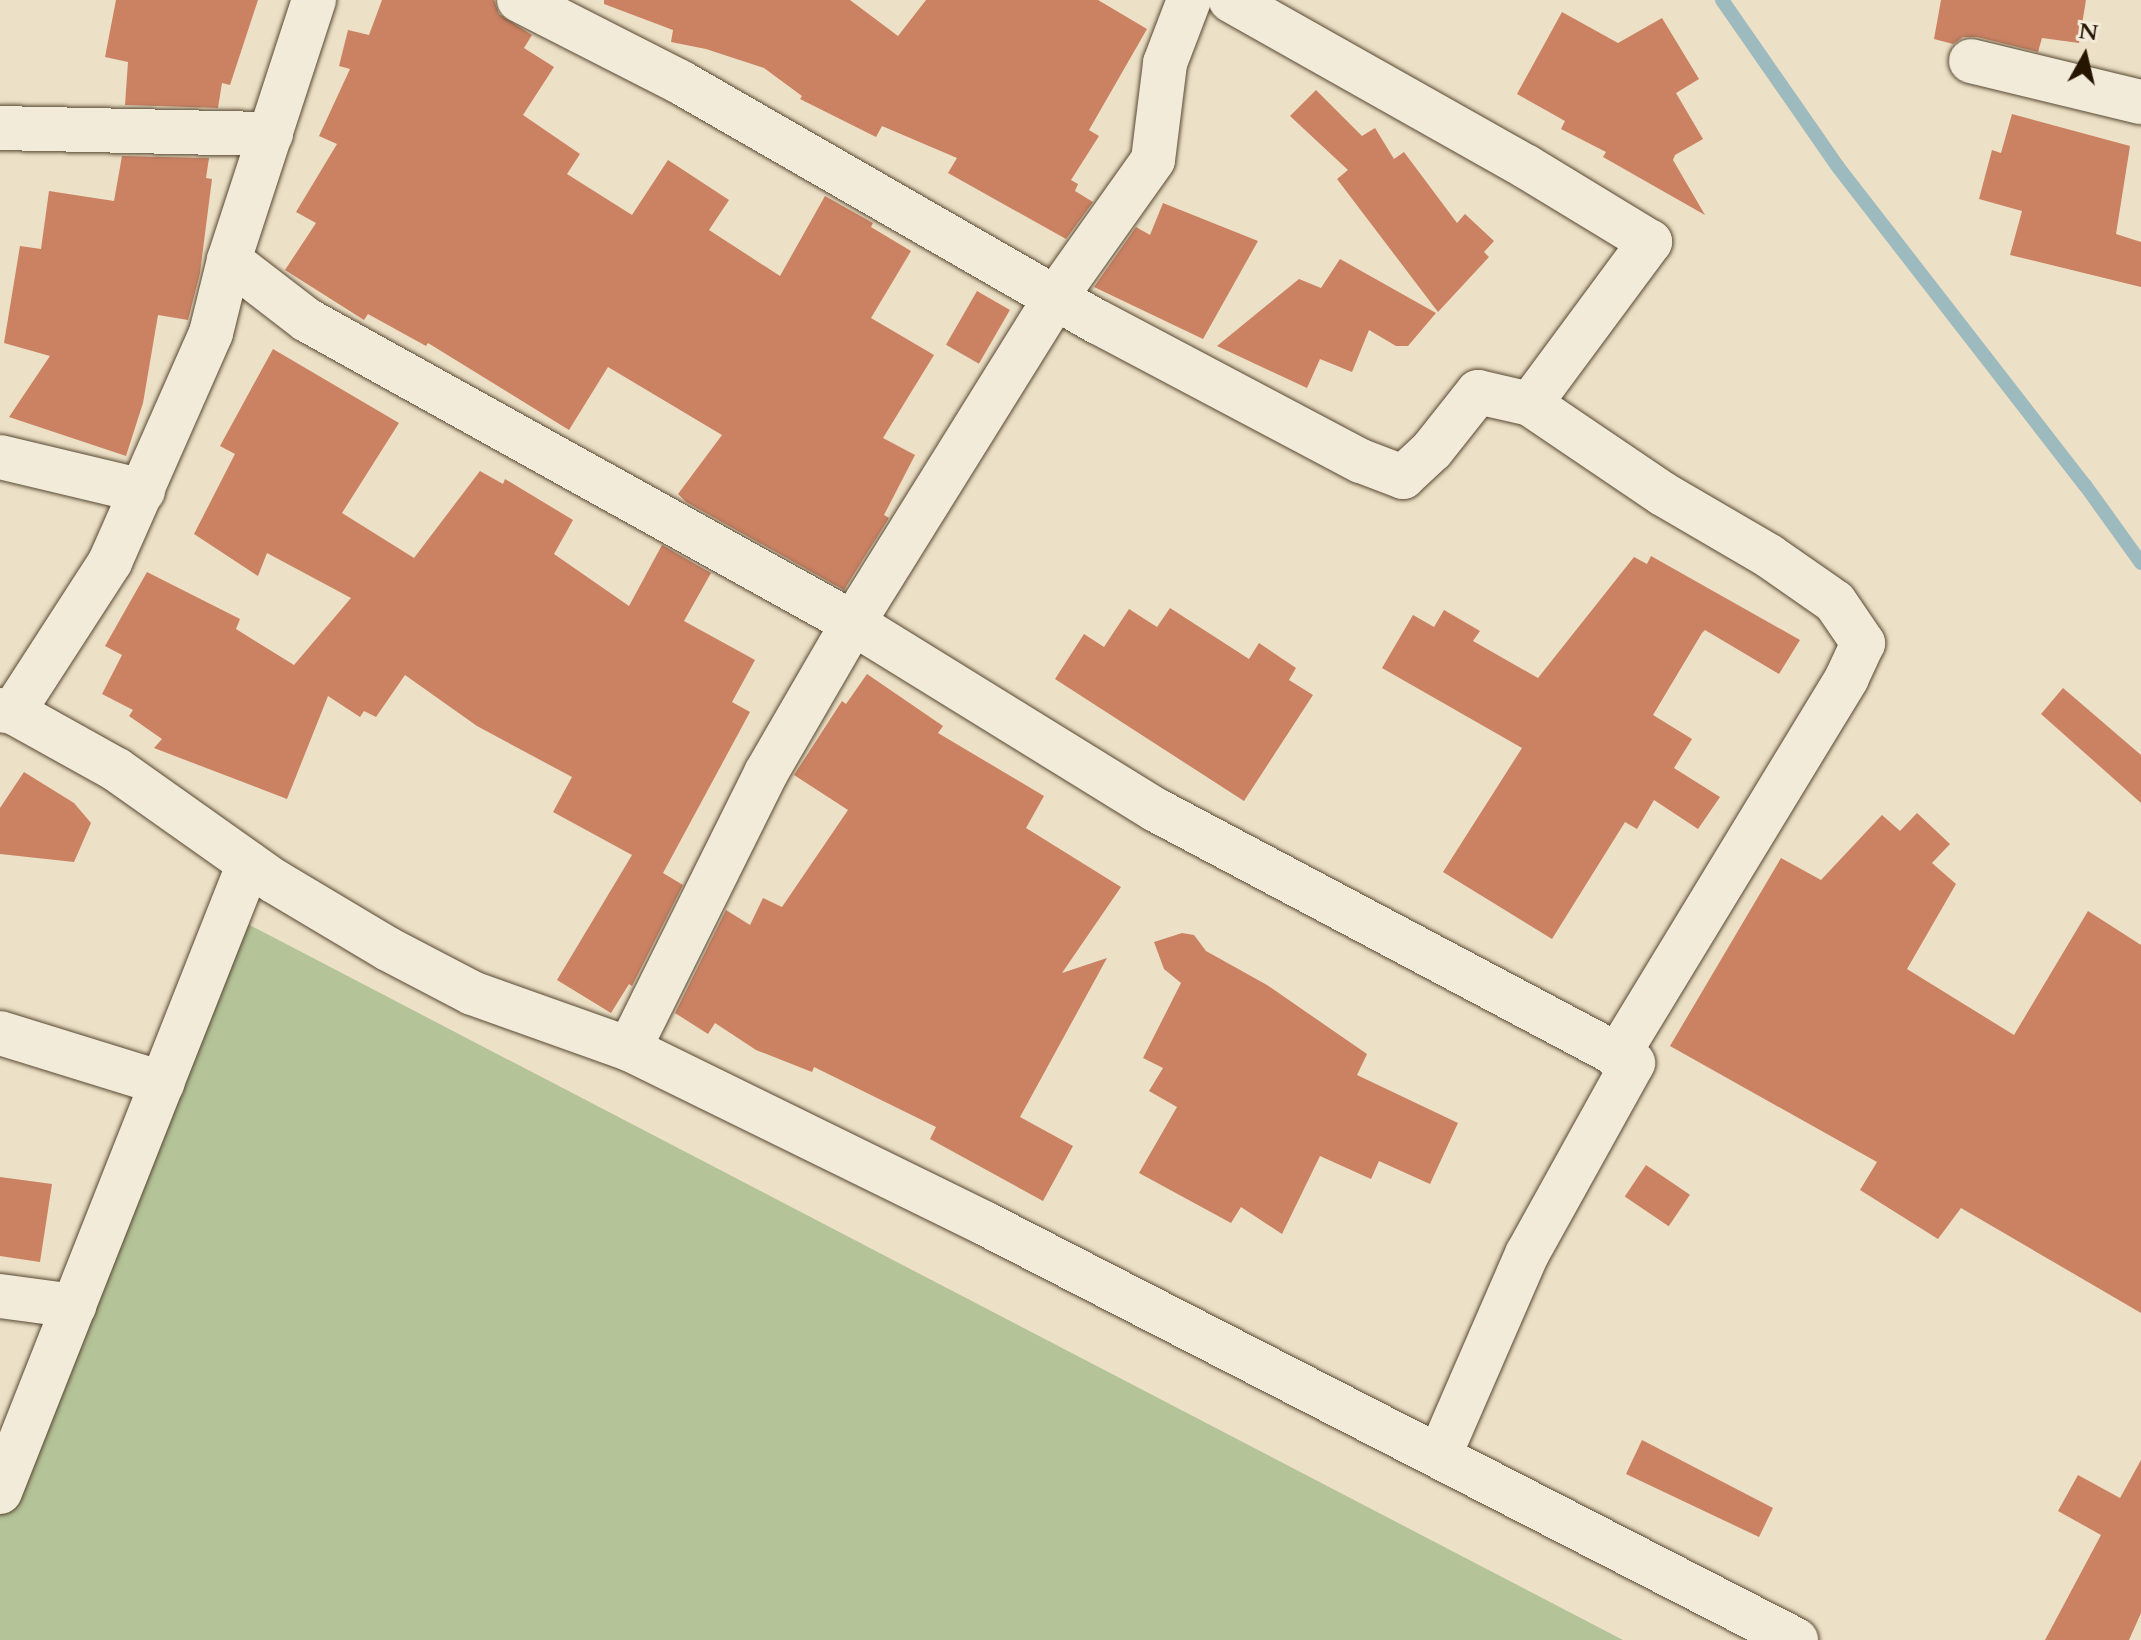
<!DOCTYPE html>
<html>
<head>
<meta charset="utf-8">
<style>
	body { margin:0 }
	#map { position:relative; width:2141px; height:1640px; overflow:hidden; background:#ece0c6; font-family:Cardo,serif }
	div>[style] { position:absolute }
	.green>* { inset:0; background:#b4c398 }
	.stream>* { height:14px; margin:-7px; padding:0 7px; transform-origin:7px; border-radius:7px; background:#9dbabf }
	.building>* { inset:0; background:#ca8263; transform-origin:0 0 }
	.roads { filter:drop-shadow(0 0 2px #584832) drop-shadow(0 0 2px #584832) }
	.street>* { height:44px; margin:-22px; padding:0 22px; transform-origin:22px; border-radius:22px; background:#f3ebda }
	span { translate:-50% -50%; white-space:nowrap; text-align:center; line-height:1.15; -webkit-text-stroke:6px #f3ebda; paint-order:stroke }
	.north { position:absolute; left:2045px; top:16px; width:80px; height:80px; -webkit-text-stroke:6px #f3ebda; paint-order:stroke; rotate:8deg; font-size:22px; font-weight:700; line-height:32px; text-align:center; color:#261501 }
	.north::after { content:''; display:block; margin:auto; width:28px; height:36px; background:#261501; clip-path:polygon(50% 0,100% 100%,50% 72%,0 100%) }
</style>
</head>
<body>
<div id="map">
	<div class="green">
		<div style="clip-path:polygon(236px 918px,1623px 1640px,0 1640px,0 1507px)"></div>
	</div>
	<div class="stream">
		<div style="left:1722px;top:0;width:203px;rotate:55.2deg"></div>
		<div style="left:1838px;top:167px;width:403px;rotate:52.2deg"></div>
		<div style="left:2085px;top:485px;width:96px;rotate:54.3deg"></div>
	</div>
	<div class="building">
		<div style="clip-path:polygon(116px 0,258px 0,230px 85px,222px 83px,218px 108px,125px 105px,128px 62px,105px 57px)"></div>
		<div style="clip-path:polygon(382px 0,494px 0,499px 14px,532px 35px,524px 48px,554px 67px,523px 115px,580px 154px,567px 174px,632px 215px,668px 160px,729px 200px,709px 230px,780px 276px,825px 196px,873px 223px,871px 227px,911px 251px,871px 318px,934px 355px,883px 438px,915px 455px,884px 515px,889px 518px,844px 590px,686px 502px,678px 494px,722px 435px,608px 367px,569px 430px,428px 343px,426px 346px,368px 314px,364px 320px,285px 270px,316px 223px,296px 212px,337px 144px,319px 136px,350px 69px,339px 66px,348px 30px,369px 35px)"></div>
		<div style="clip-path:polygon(604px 0,850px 0,898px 36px,926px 0,1098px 0,1147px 29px,1089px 130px,1099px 136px,1071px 180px,1078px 184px,1075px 191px,1093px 202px,1066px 239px,948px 173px,957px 158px,882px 126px,876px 137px,800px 99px,802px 96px,764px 68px,706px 49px,671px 42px,673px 30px,604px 4px)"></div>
		<div style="clip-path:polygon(1941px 0,2086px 0,2079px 43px,2042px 38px,2038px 52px,1977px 37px,1963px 37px,1953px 44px,1934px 39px)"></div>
		<div style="clip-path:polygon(1562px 12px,1618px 43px,1662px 18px,1699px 79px,1676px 93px,1703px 139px,1675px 155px,1673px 160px,1705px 215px,1603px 157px,1606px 152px,1561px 129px,1565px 121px,1517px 94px)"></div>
		<div style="clip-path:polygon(1316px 90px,1362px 136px,1375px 128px,1394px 159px,1404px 152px,1457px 223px,1465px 214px,1494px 241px,1484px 252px,1489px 257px,1438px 312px,1337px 179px,1348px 170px,1290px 116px)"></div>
		<div style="clip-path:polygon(2012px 114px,2130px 146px,2116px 234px,2141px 242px,2141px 287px,2010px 255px,2022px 211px,1979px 199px,1992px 150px,2001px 153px)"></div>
		<div style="clip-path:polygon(122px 156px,209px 158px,206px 178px,212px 179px,200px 273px,188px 320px,158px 315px,143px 403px,126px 456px,9px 417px,50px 356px,4px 343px,20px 246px,41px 249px,49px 191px,114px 201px)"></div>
		<div style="clip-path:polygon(1163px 203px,1258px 241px,1203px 339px,1094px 287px,1136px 227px,1150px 235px)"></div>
		<div style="clip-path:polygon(1340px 259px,1436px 313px,1408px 346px,1396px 346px,1369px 330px,1352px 372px,1320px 359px,1307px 388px,1217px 346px,1299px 279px,1321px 288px)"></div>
		<div style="left:977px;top:291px;width:38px;height:62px;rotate:30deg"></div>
		<div style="clip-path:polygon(273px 349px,399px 423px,342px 513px,414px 558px,480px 471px,503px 484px,505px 479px,573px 520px,554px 554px,629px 606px,662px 545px,711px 573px,684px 621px,755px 660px,732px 702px,750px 712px,663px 873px,683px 885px,632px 986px,629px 984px,611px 1013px,557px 980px,632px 855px,553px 812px,572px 777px,477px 726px,405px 675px,376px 717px,364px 711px,360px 717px,328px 696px,287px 799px,154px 748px,162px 739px,129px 716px,133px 710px,102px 694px,122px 655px,105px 646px,147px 572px,240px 619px,236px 629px,294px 665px,351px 598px,267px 553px,258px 576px,194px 534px,235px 454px,220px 446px)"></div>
		<div style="clip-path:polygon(1651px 556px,1800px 640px,1779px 674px,1705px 630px,1702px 633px,1653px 715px,1692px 739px,1674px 768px,1720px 797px,1698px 829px,1654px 800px,1637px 829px,1625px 822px,1552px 939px,1443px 872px,1522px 748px,1382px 668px,1413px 615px,1434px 627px,1444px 610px,1480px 631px,1473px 641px,1538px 678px,1634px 557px,1647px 564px)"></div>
		<div style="clip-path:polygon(1170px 608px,1249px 659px,1259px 643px,1296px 668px,1289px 680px,1313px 695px,1244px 801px,1055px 679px,1084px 634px,1104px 647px,1129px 609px,1157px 627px)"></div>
		<div style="clip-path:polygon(867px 674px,943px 726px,938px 733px,1044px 796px,1026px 828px,1121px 887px,1062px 973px,1107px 958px,1020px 1117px,1073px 1146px,1043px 1201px,930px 1139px,936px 1127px,814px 1067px,812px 1072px,756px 1050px,715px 1023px,708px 1034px,675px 1013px,726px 910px,750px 925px,763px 898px,782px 907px,848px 810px,794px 775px,842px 701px,846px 704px)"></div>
		<div style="clip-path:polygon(2063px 688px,2141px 755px,2141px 803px,2041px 714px)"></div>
		<div style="clip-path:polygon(24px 772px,74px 803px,91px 823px,74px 862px,0 854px,0 808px)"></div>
		<div style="clip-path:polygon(1917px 813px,1950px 844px,1932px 863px,1956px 884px,1907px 969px,2014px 1035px,2088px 911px,2141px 945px,2141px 1313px,1961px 1208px,1938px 1239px,1860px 1190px,1877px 1162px,1670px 1046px,1781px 858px,1821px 880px,1882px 815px,1900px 831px)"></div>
		<div style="clip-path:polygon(1182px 933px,1194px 935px,1206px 951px,1267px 985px,1367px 1054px,1357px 1075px,1458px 1123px,1430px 1184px,1379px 1161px,1371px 1179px,1320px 1156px,1282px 1234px,1241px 1207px,1231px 1223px,1139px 1173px,1177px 1107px,1149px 1091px,1163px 1068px,1143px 1058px,1181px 983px,1164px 969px,1154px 942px)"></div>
		<div style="left:1646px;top:1165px;width:53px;height:38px;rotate:34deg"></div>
		<div style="clip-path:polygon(0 1177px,52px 1184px,40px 1262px,0 1256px)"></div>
		<div style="clip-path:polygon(1642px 1440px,1773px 1508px,1759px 1537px,1626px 1474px)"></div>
		<div style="clip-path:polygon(2141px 1460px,2141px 1613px,2129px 1640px,2045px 1640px,2101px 1535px,2058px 1511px,2078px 1475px,2120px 1498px)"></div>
	</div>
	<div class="roads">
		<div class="street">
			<div style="left:519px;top:0;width:181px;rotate:27deg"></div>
			<div style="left:680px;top:82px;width:482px;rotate:29.9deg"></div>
			<div style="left:1098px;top:322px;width:297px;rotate:27.9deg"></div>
			<div style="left:1361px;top:461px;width:45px;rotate:20.9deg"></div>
			<div style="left:1403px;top:477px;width:40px;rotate:-43deg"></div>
			<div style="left:1432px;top:450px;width:74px;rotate:-51.6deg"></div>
			<div style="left:1478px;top:392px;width:53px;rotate:13deg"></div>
			<div style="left:1530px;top:404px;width:202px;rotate:-53.5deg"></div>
			<div style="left:1650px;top:242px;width:146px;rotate:-148.7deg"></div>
			<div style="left:1525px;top:166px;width:338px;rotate:-150.6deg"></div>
			<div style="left:1971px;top:61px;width:175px;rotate:13.6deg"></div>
			<div style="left:0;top:128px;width:271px;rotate:1.3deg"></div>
			<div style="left:229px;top:260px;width:98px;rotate:37.6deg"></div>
			<div style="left:307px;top:320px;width:624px;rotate:29.03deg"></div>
			<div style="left:853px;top:623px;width:356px;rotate:31.7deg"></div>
			<div style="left:1156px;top:810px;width:540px;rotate:27.94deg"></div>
			<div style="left:1633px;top:1063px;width:218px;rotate:119deg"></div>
			<div style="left:1527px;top:1254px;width:220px;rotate:113.5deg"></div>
			<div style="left:1530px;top:404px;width:161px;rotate:34.1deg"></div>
			<div style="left:1663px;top:494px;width:123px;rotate:30.3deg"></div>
			<div style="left:1769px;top:556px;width:80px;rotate:34.9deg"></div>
			<div style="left:1835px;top:602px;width:50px;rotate:55.7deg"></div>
			<div style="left:1863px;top:643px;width:38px;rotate:115deg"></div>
			<div style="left:1847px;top:678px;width:443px;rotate:121.3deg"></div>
			<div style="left:0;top:457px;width:147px;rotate:13.4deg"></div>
			<div style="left:0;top:710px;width:13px;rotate:9deg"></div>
			<div style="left:13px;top:712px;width:119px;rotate:29.1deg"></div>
			<div style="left:117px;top:770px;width:192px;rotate:35.3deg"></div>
			<div style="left:274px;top:881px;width:133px;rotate:30.8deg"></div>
			<div style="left:388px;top:949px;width:95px;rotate:27.6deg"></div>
			<div style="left:472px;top:993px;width:167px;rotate:19.6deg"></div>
			<div style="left:629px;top:1049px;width:395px;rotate:26.1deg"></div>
			<div style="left:984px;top:1223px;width:913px;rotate:27.18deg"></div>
			<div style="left:13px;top:712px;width:179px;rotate:-57.1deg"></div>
			<div style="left:110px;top:562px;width:250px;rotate:-66.2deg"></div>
			<div style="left:211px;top:333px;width:75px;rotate:-76.1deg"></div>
			<div style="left:229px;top:260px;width:274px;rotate:-71.9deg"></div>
			<div style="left:0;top:1033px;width:170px;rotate:17.2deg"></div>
			<div style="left:629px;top:1049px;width:308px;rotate:-63.6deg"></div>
			<div style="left:766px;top:773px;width:173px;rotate:-59.9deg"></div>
			<div style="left:853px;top:623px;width:383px;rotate:-58.1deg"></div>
			<div style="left:1055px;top:298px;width:169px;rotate:-54.6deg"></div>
			<div style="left:1153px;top:160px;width:98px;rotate:-82.9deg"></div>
			<div style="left:1165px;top:63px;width:67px;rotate:-69.1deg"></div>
			<div style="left:0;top:1296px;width:75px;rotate:7.7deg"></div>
			<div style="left:0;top:1492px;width:676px;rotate:-68.4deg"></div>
		</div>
	</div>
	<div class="north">N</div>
</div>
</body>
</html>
